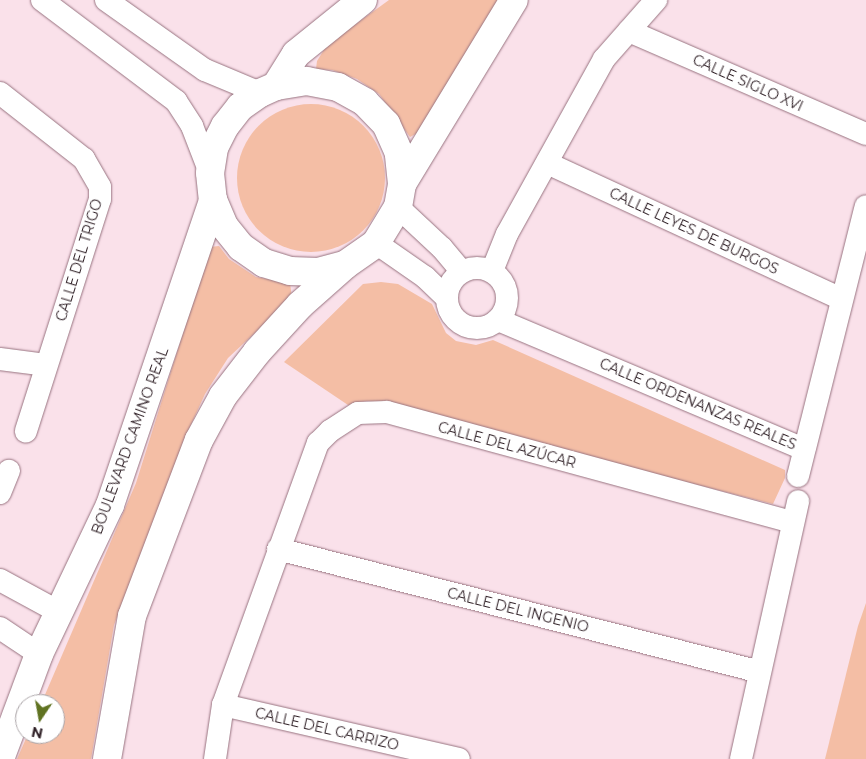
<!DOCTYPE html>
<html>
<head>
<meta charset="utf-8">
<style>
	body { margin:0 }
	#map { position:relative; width:866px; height:759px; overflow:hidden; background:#fae1ea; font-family:Montserrat,sans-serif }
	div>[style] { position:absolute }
	.green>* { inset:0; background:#f4bea5 }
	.round { border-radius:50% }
	.roads { filter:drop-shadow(0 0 1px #987380) drop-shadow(0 0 1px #987380) }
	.street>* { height:22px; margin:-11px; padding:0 11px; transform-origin:11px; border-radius:11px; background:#fff }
	.street>.ring { margin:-11px; padding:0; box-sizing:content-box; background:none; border:22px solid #fff; border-radius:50% }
	.secondary>* { height:28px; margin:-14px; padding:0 14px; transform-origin:14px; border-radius:14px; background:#fff }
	span { translate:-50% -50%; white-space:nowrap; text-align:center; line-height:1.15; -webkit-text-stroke:4.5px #fff; paint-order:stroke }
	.street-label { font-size:14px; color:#2e1f25 }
	.north { position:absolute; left:15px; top:694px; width:50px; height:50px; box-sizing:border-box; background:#fff; border:1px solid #aba5a8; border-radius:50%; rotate:192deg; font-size:14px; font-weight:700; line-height:20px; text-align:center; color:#2e1f25 }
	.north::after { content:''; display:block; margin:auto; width:18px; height:22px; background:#607322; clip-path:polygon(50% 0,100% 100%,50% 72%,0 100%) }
</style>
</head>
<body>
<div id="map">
	<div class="green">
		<div style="clip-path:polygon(389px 0,501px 0,423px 130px,410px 137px,379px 94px,357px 79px,332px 70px,316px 69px,317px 61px,327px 45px)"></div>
		<div class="round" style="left:237px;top:104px;width:148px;height:148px"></div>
		<div style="clip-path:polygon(219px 246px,229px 259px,256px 277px,290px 283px,292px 298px,228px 358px,205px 394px,189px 429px,114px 625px,91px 759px,17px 759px,28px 734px,55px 734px,55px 704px,41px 704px,136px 483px,210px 247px)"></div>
		<div style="clip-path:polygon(381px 282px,398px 284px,432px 304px,446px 333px,456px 341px,476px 345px,493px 340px,785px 470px,785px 478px,773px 504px,368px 401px,348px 405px,284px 362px,363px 284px)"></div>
		<div style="clip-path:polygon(866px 603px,866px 759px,825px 759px,858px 626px)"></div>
	</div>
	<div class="roads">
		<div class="street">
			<div style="left:42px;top:0;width:168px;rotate:37deg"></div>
			<div style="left:176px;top:101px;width:30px;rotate:57deg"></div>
			<div style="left:192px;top:126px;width:50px;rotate:69deg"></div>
			<div style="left:106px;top:0;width:121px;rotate:35.3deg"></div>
			<div style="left:205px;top:70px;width:60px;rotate:22.7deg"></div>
			<div style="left:629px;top:31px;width:258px;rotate:23.5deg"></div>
			<div style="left:0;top:93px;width:107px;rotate:38.2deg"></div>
			<div style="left:84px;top:159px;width:32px;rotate:60deg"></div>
			<div style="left:100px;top:187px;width:12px;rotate:90deg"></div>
			<div style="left:100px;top:199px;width:244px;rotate:107.7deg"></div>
			<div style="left:547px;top:163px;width:324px;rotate:24.8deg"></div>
			<div style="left:398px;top:207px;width:60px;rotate:43deg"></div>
			<div style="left:442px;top:248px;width:30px;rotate:50deg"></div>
			<div style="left:376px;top:243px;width:60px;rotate:34.8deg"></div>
			<div style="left:425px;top:277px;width:29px;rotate:44deg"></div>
			<div class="ring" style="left:447px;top:268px;width:38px;height:38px"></div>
			<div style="left:492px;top:271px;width:40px;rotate:-68deg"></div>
			<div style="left:507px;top:234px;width:200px;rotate:-61deg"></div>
			<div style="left:604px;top:59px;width:79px;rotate:-48.6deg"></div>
			<div style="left:498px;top:320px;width:332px;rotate:22.9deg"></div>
			<div style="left:0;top:359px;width:46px;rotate:7.4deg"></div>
			<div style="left:798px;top:476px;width:278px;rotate:-75.9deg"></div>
			<div style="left:0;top:493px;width:24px;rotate:-68deg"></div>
			<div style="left:278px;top:549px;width:495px;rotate:14.3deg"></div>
			<div style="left:0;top:580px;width:67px;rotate:28.5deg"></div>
			<div style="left:0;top:628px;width:47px;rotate:33.7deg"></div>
			<div style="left:223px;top:705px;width:242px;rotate:12.9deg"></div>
			<div style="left:215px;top:759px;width:55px;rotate:-81.6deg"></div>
			<div style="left:223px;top:705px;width:279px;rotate:-70.1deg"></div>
			<div style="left:318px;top:443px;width:17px;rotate:-45deg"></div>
			<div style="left:330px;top:431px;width:33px;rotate:-33deg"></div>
			<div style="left:358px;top:413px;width:29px;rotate:-2deg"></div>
			<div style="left:387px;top:412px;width:420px;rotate:15.2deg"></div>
			<div style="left:741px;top:759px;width:264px;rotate:-77.5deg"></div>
		</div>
		<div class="secondary">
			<div style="left:276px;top:86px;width:38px;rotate:-58deg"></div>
			<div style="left:296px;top:54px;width:86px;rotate:-38.9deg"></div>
			<div style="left:402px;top:184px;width:215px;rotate:-58.7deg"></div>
			<div style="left:0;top:759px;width:112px;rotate:-69.6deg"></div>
			<div style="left:39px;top:654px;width:165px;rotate:-64.5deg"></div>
			<div style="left:110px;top:505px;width:322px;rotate:-71.3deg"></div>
			<div style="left:107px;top:759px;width:145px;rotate:-80.1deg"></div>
			<div style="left:132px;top:616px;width:188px;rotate:-69.2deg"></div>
			<div style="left:199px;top:440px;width:50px;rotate:-61.4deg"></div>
			<div style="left:223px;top:396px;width:56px;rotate:-52.3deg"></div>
			<div style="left:257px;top:352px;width:64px;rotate:-47.5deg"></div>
			<div style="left:300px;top:305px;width:60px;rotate:-41.6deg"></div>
			<div style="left:345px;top:265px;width:38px;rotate:-35deg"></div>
			<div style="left:376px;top:243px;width:42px;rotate:-58.6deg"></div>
			<div style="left:398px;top:207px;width:23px;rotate:-80deg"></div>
			<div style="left:402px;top:184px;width:31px;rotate:-96deg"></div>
			<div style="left:399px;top:153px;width:32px;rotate:-114deg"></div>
			<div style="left:386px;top:124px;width:30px;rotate:-134deg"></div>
			<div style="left:365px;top:102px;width:31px;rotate:-151deg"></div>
			<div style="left:338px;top:87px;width:32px;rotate:-169deg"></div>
			<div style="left:307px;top:81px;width:31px;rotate:171deg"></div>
			<div style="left:276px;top:86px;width:17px;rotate:156deg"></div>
			<div style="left:260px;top:93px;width:24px;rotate:145deg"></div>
			<div style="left:240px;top:107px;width:24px;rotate:128deg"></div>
			<div style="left:225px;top:126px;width:25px;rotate:117deg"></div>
			<div style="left:214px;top:148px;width:25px;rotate:99deg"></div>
			<div style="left:210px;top:173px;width:27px;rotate:84deg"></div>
			<div style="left:213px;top:200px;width:28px;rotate:67deg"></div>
			<div style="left:224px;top:226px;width:27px;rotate:51deg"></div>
			<div style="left:241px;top:247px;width:28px;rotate:35deg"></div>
			<div style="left:264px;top:263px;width:27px;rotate:17deg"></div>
			<div style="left:290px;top:271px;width:28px;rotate:2deg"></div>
			<div style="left:318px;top:272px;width:28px;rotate:-15deg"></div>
		</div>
	</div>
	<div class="street-label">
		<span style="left:748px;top:83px;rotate:24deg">CALLE SIGLO XVI</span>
		<span style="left:694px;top:231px;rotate:25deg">CALLE LEYES DE BURGOS</span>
		<span style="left:79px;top:260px;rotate:-73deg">CALLE DEL TRIGO</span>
		<span style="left:698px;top:404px;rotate:23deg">CALLE ORDENANZAS REALES</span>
		<span style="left:130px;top:441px;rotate:-70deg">BOULEVARD CAMINO REAL</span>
		<span style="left:507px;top:445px;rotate:15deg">CALLE DEL AZÚCAR</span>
		<span style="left:518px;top:610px;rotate:14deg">CALLE DEL INGENIO</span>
		<span style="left:327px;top:729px;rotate:13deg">CALLE DEL CARRIZO</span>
	</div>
	<div class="north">N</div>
</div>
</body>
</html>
